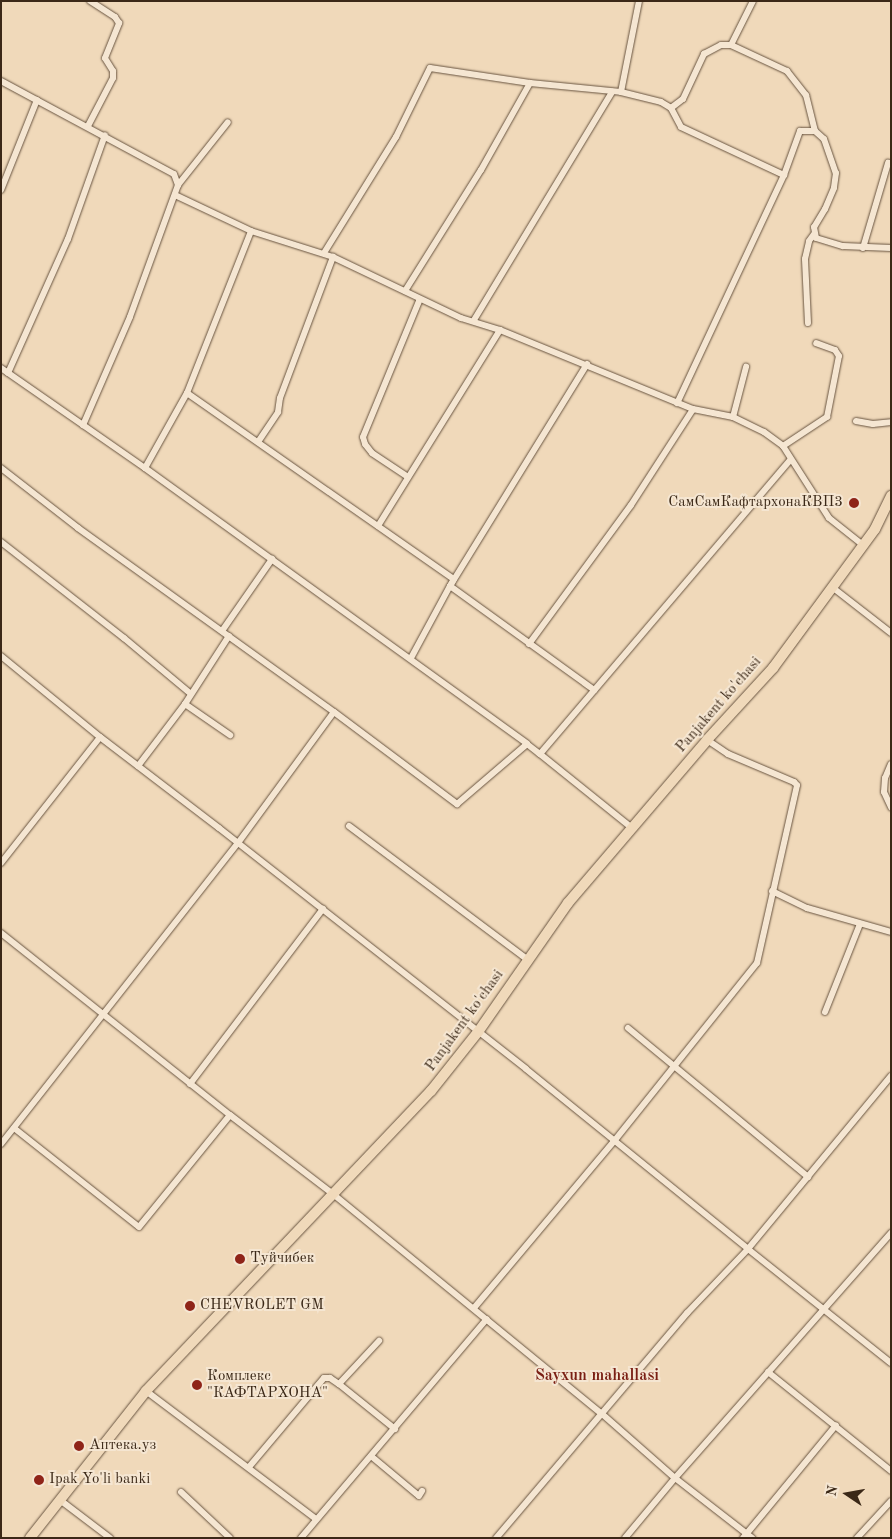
<!DOCTYPE html>
<html>
<head>
<meta charset="utf-8">
<style>
	body { margin:0 }
	#map { position:relative; width:892px; height:1539px; overflow:hidden; background:#f0d9ba; font-family:"Old Standard TT",serif }
	div>[style] { position:absolute }
	.roads { filter:drop-shadow(0 0 1px #685440) drop-shadow(0 0 1px #685440) }
	.street>* { height:6px; margin:-3px; padding:0 3px; transform-origin:3px; border-radius:3px; background:#f5e6d2 }
	.primary>* { height:10px; margin:-5px; padding:0 5px; transform-origin:5px; border-radius:5px; background:#f0d9ba }
	.dots>* { width:14px; height:14px; translate:-50% -50%; box-sizing:border-box; border:2px solid #f5e6d2; border-radius:50% }
	span { translate:-50% -50%; white-space:nowrap; text-align:center; line-height:1.15; -webkit-text-stroke:4px #f5e6d2; paint-order:stroke }
	.poi-label { font-size:15px; color:#3b2817 }
	.right { translate:-100% -50%; text-align:right }
	.left { translate:0 -50%; text-align:left }
	.street-label { font-size:15px; color:#3b2817 }
	.neighbourhood-label { font-size:16px; color:#7a1f14; font-weight:700 }
	.frame { position:absolute; inset:0; border:2px solid #3b2817; pointer-events:none }
	.north { position:absolute; left:822px; top:1469px; width:50px; height:50px; -webkit-text-stroke:4px #f5e6d2; paint-order:stroke; rotate:282deg; font-size:14px; font-weight:700; line-height:20px; text-align:center; color:#3b2817 }
	.north::after { content:''; display:block; margin:auto; width:18px; height:22px; background:#3b2817; clip-path:polygon(50% 0,100% 100%,50% 72%,0 100%) }
</style>
</head>
<body>
<div id="map">
	<div class="roads">
		<div class="street">
			<div style="left:731px;top:45px;width:49px;rotate:-63.4deg"></div>
			<div style="left:1px;top:81px;width:196px;rotate:28.3deg"></div>
			<div style="left:174px;top:174px;width:12px;rotate:70deg"></div>
			<div style="left:178px;top:185px;width:140px;rotate:110deg"></div>
			<div style="left:130px;top:317px;width:118px;rotate:113.5deg"></div>
			<div style="left:621px;top:92px;width:93px;rotate:-78.8deg"></div>
			<div style="left:671px;top:108px;width:15px;rotate:-37deg"></div>
			<div style="left:683px;top:99px;width:50px;rotate:-65deg"></div>
			<div style="left:704px;top:54px;width:19px;rotate:-28deg"></div>
			<div style="left:721px;top:45px;width:10px"></div>
			<div style="left:731px;top:45px;width:62px;rotate:24.9deg"></div>
			<div style="left:787px;top:71px;width:31px;rotate:52deg"></div>
			<div style="left:806px;top:95px;width:37px;rotate:76deg"></div>
			<div style="left:88px;top:126px;width:54px;rotate:-62.5deg"></div>
			<div style="left:113px;top:78px;width:7px;rotate:-90deg"></div>
			<div style="left:113px;top:71px;width:15px;rotate:-122deg"></div>
			<div style="left:105px;top:58px;width:38px;rotate:-68deg"></div>
			<div style="left:119px;top:23px;width:7px;rotate:-124deg"></div>
			<div style="left:115px;top:17px;width:30px;rotate:-147deg"></div>
			<div style="left:784px;top:175px;width:47px;rotate:-70deg"></div>
			<div style="left:800px;top:131px;width:15px"></div>
			<div style="left:815px;top:131px;width:12px;rotate:42deg"></div>
			<div style="left:824px;top:139px;width:36px;rotate:71deg"></div>
			<div style="left:836px;top:173px;width:15px;rotate:98deg"></div>
			<div style="left:834px;top:188px;width:23px;rotate:113deg"></div>
			<div style="left:825px;top:209px;width:21px;rotate:121deg"></div>
			<div style="left:814px;top:227px;width:11px;rotate:80deg"></div>
			<div style="left:816px;top:238px;width:28px;rotate:17deg"></div>
			<div style="left:843px;top:246px;width:48px;rotate:2.4deg"></div>
			<div style="left:178px;top:185px;width:80px;rotate:-51.6deg"></div>
			<div style="left:1px;top:190px;width:97px;rotate:-68.2deg"></div>
			<div style="left:175px;top:195px;width:84px;rotate:25.3deg"></div>
			<div style="left:251px;top:231px;width:86px;rotate:17.6deg"></div>
			<div style="left:333px;top:257px;width:142px;rotate:25.5deg"></div>
			<div style="left:461px;top:318px;width:41px;rotate:17.1deg"></div>
			<div style="left:500px;top:330px;width:209px;rotate:22.3deg"></div>
			<div style="left:693px;top:409px;width:41px;rotate:11.3deg"></div>
			<div style="left:733px;top:417px;width:34px;rotate:26deg"></div>
			<div style="left:764px;top:432px;width:24px;rotate:36deg"></div>
			<div style="left:783px;top:446px;width:85px;rotate:57.4deg"></div>
			<div style="left:829px;top:518px;width:43px;rotate:38.5deg"></div>
			<div style="left:863px;top:248px;width:89px;rotate:-73.6deg"></div>
			<div style="left:324px;top:253px;width:137px;rotate:-58.2deg"></div>
			<div style="left:396px;top:137px;width:77px;rotate:-63.8deg"></div>
			<div style="left:430px;top:68px;width:101px;rotate:8.5deg"></div>
			<div style="left:530px;top:83px;width:91px;rotate:5.6deg"></div>
			<div style="left:621px;top:92px;width:41px;rotate:14deg"></div>
			<div style="left:661px;top:102px;width:12px;rotate:31deg"></div>
			<div style="left:671px;top:108px;width:21px;rotate:62deg"></div>
			<div style="left:681px;top:127px;width:114px;rotate:25deg"></div>
			<div style="left:784px;top:175px;width:252px;rotate:115.1deg"></div>
			<div style="left:405px;top:291px;width:143px;rotate:-57.9deg"></div>
			<div style="left:481px;top:170px;width:100px;rotate:-60.6deg"></div>
			<div style="left:474px;top:320px;width:267px;rotate:-58.8deg"></div>
			<div style="left:808px;top:323px;width:64px;rotate:-92.7deg"></div>
			<div style="left:805px;top:259px;width:18px;rotate:-77deg"></div>
			<div style="left:809px;top:241px;width:9px;rotate:-54deg"></div>
			<div style="left:1px;top:368px;width:175px;rotate:34.8deg"></div>
			<div style="left:145px;top:468px;width:471px;rotate:35.8deg"></div>
			<div style="left:8px;top:373px;width:147px;rotate:-65.9deg"></div>
			<div style="left:68px;top:239px;width:110px;rotate:-70.4deg"></div>
			<div style="left:187px;top:393px;width:325px;rotate:34.9deg"></div>
			<div style="left:454px;top:579px;width:8px;rotate:120deg"></div>
			<div style="left:450px;top:586px;width:178px;rotate:35.8deg"></div>
			<div style="left:733px;top:417px;width:52px;rotate:-75.4deg"></div>
			<div style="left:856px;top:421px;width:17px;rotate:10deg"></div>
			<div style="left:873px;top:424px;width:18px;rotate:-6deg"></div>
			<div style="left:258px;top:442px;width:36px;rotate:-56deg"></div>
			<div style="left:278px;top:412px;width:14px;rotate:-82deg"></div>
			<div style="left:280px;top:398px;width:151px;rotate:-69.4deg"></div>
			<div style="left:783px;top:446px;width:53px;rotate:-33.4deg"></div>
			<div style="left:827px;top:417px;width:62px;rotate:-78.9deg"></div>
			<div style="left:839px;top:356px;width:7px;rotate:-124deg"></div>
			<div style="left:835px;top:350px;width:20px;rotate:-160deg"></div>
			<div style="left:1px;top:468px;width:98px;rotate:37.9deg"></div>
			<div style="left:78px;top:528px;width:315px;rotate:35.7deg"></div>
			<div style="left:145px;top:468px;width:86px;rotate:-60.8deg"></div>
			<div style="left:187px;top:393px;width:174px;rotate:-68.4deg"></div>
			<div style="left:408px;top:477px;width:43px;rotate:-146.3deg"></div>
			<div style="left:372px;top:453px;width:11px;rotate:-128deg"></div>
			<div style="left:365px;top:444px;width:7px;rotate:-106deg"></div>
			<div style="left:363px;top:437px;width:149px;rotate:-67.6deg"></div>
			<div style="left:378px;top:526px;width:231px;rotate:-58.1deg"></div>
			<div style="left:1px;top:542px;width:156px;rotate:38deg"></div>
			<div style="left:124px;top:638px;width:87px;rotate:39.9deg"></div>
			<div style="left:832px;top:587px;width:75px;rotate:37.9deg"></div>
			<div style="left:222px;top:631px;width:88px;rotate:-55.2deg"></div>
			<div style="left:529px;top:644px;width:172px;rotate:-53.7deg"></div>
			<div style="left:631px;top:505px;width:114px;rotate:-57.1deg"></div>
			<div style="left:1px;top:656px;width:128px;rotate:39.3deg"></div>
			<div style="left:411px;top:658px;width:82px;rotate:-61.6deg"></div>
			<div style="left:450px;top:586px;width:261px;rotate:-58.3deg"></div>
			<div style="left:185px;top:704px;width:55px;rotate:34.6deg"></div>
			<div style="left:540px;top:754px;width:118px;rotate:38.8deg"></div>
			<div style="left:891px;top:764px;width:15px;rotate:113deg"></div>
			<div style="left:885px;top:778px;width:14px;rotate:94deg"></div>
			<div style="left:884px;top:792px;width:17px;rotate:65deg"></div>
			<div style="left:138px;top:766px;width:78px;rotate:-52.8deg"></div>
			<div style="left:185px;top:704px;width:81px;rotate:-57.1deg"></div>
			<div style="left:349px;top:826px;width:222px;rotate:36.8deg"></div>
			<div style="left:1px;top:863px;width:160px;rotate:-51.8deg"></div>
			<div style="left:100px;top:737px;width:150px;rotate:37.4deg"></div>
			<div style="left:219px;top:828px;width:390px;rotate:38.1deg"></div>
			<div style="left:526px;top:1069px;width:286px;rotate:39deg"></div>
			<div style="left:748px;top:1249px;width:88px;rotate:133.6deg"></div>
			<div style="left:687px;top:1313px;width:295px;rotate:130.3deg"></div>
			<div style="left:772px;top:891px;width:39px;rotate:26deg"></div>
			<div style="left:807px;top:908px;width:87px;rotate:15.9deg"></div>
			<div style="left:1px;top:933px;width:293px;rotate:38.5deg"></div>
			<div style="left:230px;top:1115px;width:130px;rotate:37.5deg"></div>
			<div style="left:333px;top:1194px;width:346px;rotate:39.3deg"></div>
			<div style="left:601px;top:1413px;width:98px;rotate:41.3deg"></div>
			<div style="left:675px;top:1478px;width:98px;rotate:37.9deg"></div>
			<div style="left:825px;top:1012px;width:95px;rotate:-68.3deg"></div>
			<div style="left:628px;top:1028px;width:234px;rotate:39.6deg"></div>
			<div style="left:891px;top:1076px;width:224px;rotate:129.6deg"></div>
			<div style="left:748px;top:1249px;width:183px;rotate:38.6deg"></div>
			<div style="left:190px;top:1084px;width:220px;rotate:-52.8deg"></div>
			<div style="left:14px;top:1128px;width:159px;rotate:38.4deg"></div>
			<div style="left:139px;top:1227px;width:144px;rotate:-50.9deg"></div>
			<div style="left:1px;top:1144px;width:383px;rotate:-51.8deg"></div>
			<div style="left:238px;top:843px;width:162px;rotate:-53.8deg"></div>
			<div style="left:334px;top:712px;width:154px;rotate:36.8deg"></div>
			<div style="left:457px;top:804px;width:92px;rotate:-40.6deg"></div>
			<div style="left:527px;top:744px;width:16px;rotate:38deg"></div>
			<div style="left:540px;top:754px;width:386px;rotate:-49.6deg"></div>
			<div style="left:474px;top:1308px;width:219px;rotate:-50deg"></div>
			<div style="left:615px;top:1140px;width:227px;rotate:-51.3deg"></div>
			<div style="left:757px;top:963px;width:182px;rotate:-77.3deg"></div>
			<div style="left:797px;top:785px;width:4px;rotate:-135deg"></div>
			<div style="left:794px;top:782px;width:72px;rotate:-157deg"></div>
			<div style="left:728px;top:754px;width:25px;rotate:-146deg"></div>
			<div style="left:768px;top:1372px;width:158px;rotate:38.8deg"></div>
			<div style="left:339px;top:1384px;width:59px;rotate:-47.1deg"></div>
			<div style="left:146px;top:1391px;width:213px;rotate:37deg"></div>
			<div style="left:371px;top:1456px;width:62px;rotate:39.8deg"></div>
			<div style="left:419px;top:1496px;width:6px;rotate:-59deg"></div>
			<div style="left:249px;top:1467px;width:116px;rotate:-49.9deg"></div>
			<div style="left:324px;top:1378px;width:6px"></div>
			<div style="left:330px;top:1378px;width:11px;rotate:34deg"></div>
			<div style="left:339px;top:1384px;width:72px;rotate:38.8deg"></div>
			<div style="left:181px;top:1492px;width:67px;rotate:43.2deg"></div>
			<div style="left:60px;top:1500px;width:63px;rotate:37.2deg"></div>
			<div style="left:301px;top:1538px;width:287px;rotate:-49.7deg"></div>
			<div style="left:625px;top:1538px;width:78px;rotate:-50.2deg"></div>
			<div style="left:675px;top:1478px;width:327px;rotate:-48.6deg"></div>
			<div style="left:743px;top:1538px;width:146px;rotate:-50.5deg"></div>
			<div style="left:857px;top:1538px;width:50px;rotate:-47.4deg"></div>
		</div>
		<div class="primary">
			<div style="left:30px;top:1538px;width:187px;rotate:-51.7deg"></div>
			<div style="left:146px;top:1391px;width:414px;rotate:-46.5deg"></div>
			<div style="left:431px;top:1091px;width:75px;rotate:-51.5deg"></div>
			<div style="left:478px;top:1032px;width:157px;rotate:-55.1deg"></div>
			<div style="left:568px;top:903px;width:214px;rotate:-49.5deg"></div>
			<div style="left:707px;top:740px;width:98px;rotate:-47.5deg"></div>
			<div style="left:773px;top:668px;width:172px;rotate:-53.7deg"></div>
			<div style="left:875px;top:529px;width:37px;rotate:-64deg"></div>
		</div>
	</div>
	<div class="dots">
		<div style="left:854px;top:503px;background:#8f2418"></div>
		<div style="left:240px;top:1259px;background:#8f2418"></div>
		<div style="left:190px;top:1306px;background:#8f2418"></div>
		<div style="left:197px;top:1385px;background:#8f2418"></div>
		<div style="left:79px;top:1446px;background:#8f2418"></div>
		<div style="left:39px;top:1480px;background:#8f2418"></div>
	</div>
	<div class="poi-label">
		<span class="right" style="left:843px;top:503px">СамСамКафтархонаКВП3</span>
		<span class="left" style="left:250px;top:1259px">Туйчибек</span>
		<span class="left" style="left:200px;top:1306px">CHEVROLET GM</span>
		<span class="left" style="left:207px;top:1385px">Комплекс<br>"КАФТАРХОНА"</span>
		<span class="left" style="left:89px;top:1446px">Аптека.уз</span>
		<span class="left" style="left:49px;top:1480px">Ipak Yo'li banki</span>
	</div>
	<div class="street-label">
		<span style="left:719px;top:705px;rotate:-49deg">Panjakent ko'chasi</span>
		<span style="left:465px;top:1021px;rotate:-54deg">Panjakent ko'chasi</span>
	</div>
	<div class="neighbourhood-label">
		<span style="left:597px;top:1376px">Sayxun mahallasi</span>
	</div>
	<div class="frame"></div>
	<div class="north">N</div>
</div>
</body>
</html>
